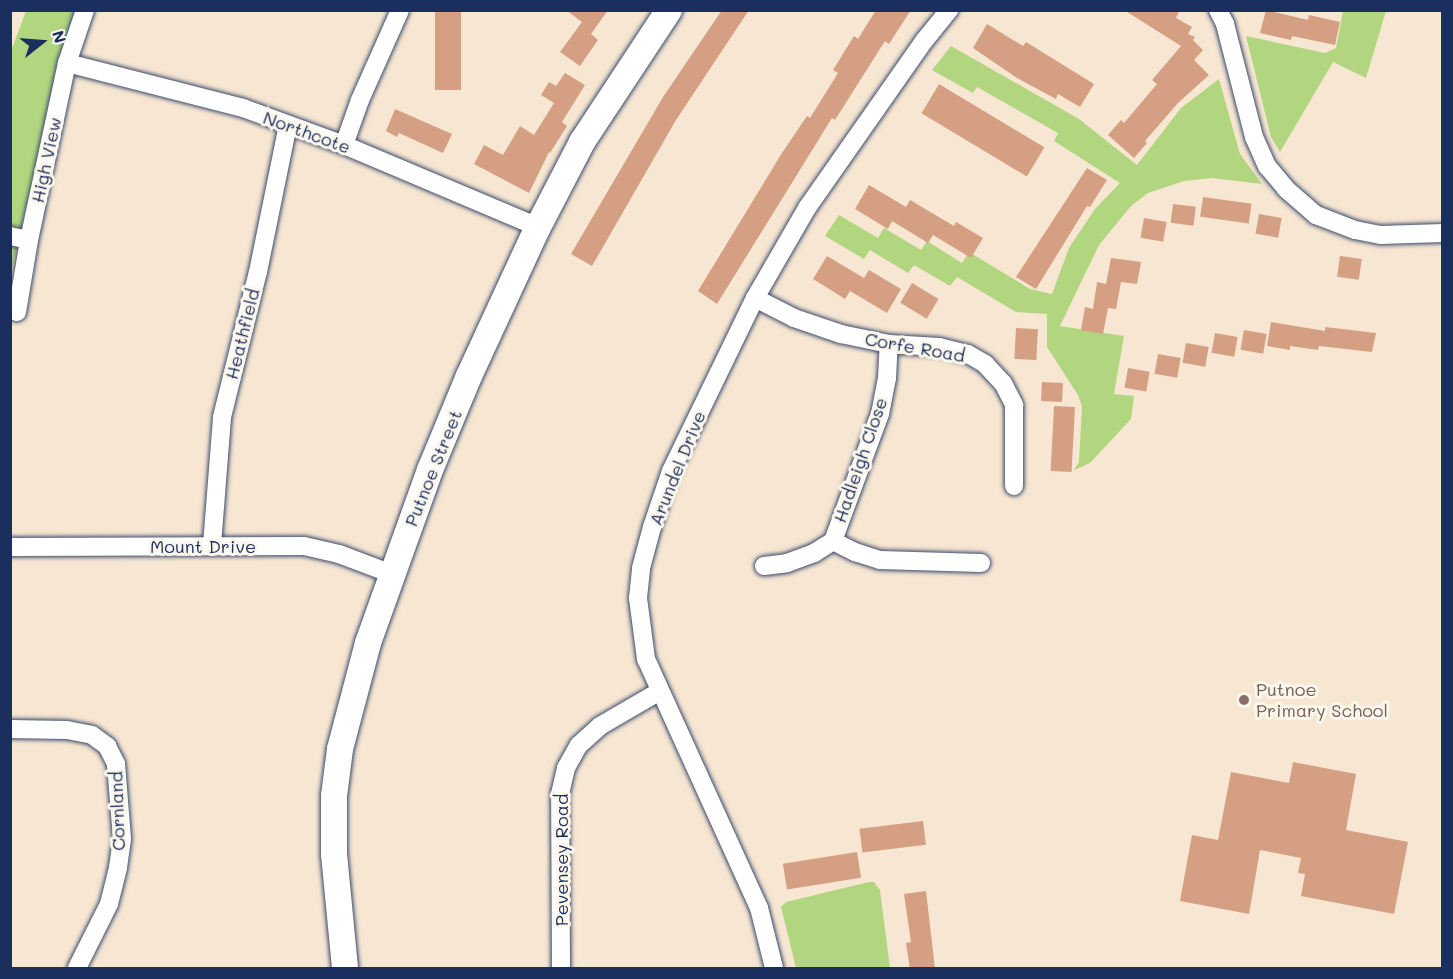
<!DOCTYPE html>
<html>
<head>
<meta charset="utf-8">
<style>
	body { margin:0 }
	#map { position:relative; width:1453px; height:979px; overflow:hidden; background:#f7e7d2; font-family:Mali,sans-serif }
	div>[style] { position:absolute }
	.green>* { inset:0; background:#b2d67f }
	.building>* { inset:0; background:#d59f83; transform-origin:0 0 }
	.roads { filter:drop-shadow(0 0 2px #3c4b6f) drop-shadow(0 0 2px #3c4b6f) }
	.street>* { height:18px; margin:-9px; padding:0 9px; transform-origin:9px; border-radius:9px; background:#fff }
	.secondary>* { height:26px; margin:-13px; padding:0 13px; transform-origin:13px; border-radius:13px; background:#fff }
	.dots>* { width:16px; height:16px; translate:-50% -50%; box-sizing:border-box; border:3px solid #fbf7ec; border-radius:50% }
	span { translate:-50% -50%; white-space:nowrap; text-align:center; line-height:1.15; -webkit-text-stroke:6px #fbf7ec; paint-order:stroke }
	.street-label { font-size:18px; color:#1b2f5e }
	.education-label { font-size:18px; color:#785e54 }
	.left { translate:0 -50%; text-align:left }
	.frame { position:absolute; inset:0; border:12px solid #1b2f5e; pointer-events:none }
	.north { position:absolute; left:12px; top:12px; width:60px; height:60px; -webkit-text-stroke:4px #fbf7ec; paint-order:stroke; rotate:73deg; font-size:16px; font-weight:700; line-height:24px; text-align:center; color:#1b2f5e }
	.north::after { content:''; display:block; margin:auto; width:21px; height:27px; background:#1b2f5e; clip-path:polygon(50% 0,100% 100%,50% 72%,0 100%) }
</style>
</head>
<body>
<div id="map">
	<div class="green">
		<div style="clip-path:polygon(26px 11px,79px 11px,62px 53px,11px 273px,11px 51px)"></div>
		<div style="clip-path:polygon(1343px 11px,1386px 11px,1366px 78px,1333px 62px,1280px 152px,1271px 137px,1246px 36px,1325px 53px,1336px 48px)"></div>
		<div style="clip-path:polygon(951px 46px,1079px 119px,1137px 165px,1181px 108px,1219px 79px,1240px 154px,1262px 184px,1212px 178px,1184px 181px,1148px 193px,1131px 206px,1099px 245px,1060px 326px,1124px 336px,1114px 394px,1134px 396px,1131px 419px,1090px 463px,1074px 470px,1079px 462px,1082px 406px,1078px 395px,1047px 347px,1047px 314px,1016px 312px,957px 277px,950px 286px,914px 265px,908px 273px,870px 250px,864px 259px,825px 236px,839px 215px,878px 238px,884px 228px,921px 250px,927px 241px,962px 263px,969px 252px,1030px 289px,1052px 294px,1069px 248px,1095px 209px,1120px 183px,1054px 141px,1058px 133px,977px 87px,973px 93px,932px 70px)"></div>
		<div style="clip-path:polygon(869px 882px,874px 882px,880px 890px,890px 968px,796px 968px,781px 907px,786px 902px)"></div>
	</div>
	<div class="building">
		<div style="left:435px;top:10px;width:26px;height:80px"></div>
		<div style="clip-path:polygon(566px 10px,608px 10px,591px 34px,598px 40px,580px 66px,560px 52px,582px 22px)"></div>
		<div style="clip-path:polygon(722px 10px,749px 10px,676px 120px,592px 266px,571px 254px,663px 97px)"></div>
		<div style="clip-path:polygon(876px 10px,911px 10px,889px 44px,885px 41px,835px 120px,832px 118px,717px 304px,698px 291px,782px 153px,807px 116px,810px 118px,838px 73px,833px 70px,854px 36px,858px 39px)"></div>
		<div style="clip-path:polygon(1124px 10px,1180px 10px,1176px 18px,1192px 27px,1188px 34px,1195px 37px,1193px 40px,1203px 50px,1194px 60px,1209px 75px,1178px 103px,1145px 141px,1147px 143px,1134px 158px,1108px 135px,1121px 120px,1124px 123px,1157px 84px,1152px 80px,1181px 46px)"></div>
		<div style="clip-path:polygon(1266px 10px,1308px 20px,1309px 15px,1340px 22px,1335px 45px,1292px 36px,1291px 40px,1260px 33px)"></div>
		<div style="clip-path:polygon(987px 24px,1023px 46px,1026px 42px,1094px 84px,1080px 107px,1058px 94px,1056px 99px,1017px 78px,973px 48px)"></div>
		<div style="clip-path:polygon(565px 73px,585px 85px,562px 122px,567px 126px,550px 153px,549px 152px,529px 193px,474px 164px,484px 145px,503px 155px,520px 126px,534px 135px,554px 103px,541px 95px,549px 82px,556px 86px)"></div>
		<div style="left:939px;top:84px;width:123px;height:34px;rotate:31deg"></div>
		<div style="clip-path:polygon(395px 109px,452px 134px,443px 153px,399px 133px,397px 137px,386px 131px)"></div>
		<div style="clip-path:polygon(1087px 168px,1107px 180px,1090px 207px,1087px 206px,1036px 289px,1016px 277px)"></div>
		<div style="clip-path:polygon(869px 185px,906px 207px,910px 200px,954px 226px,956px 222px,983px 238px,971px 258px,933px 235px,928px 243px,892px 221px,888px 229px,855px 209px)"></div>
		<div style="left:1203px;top:197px;width:49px;height:20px;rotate:8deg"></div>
		<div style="left:1173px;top:204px;width:23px;height:19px;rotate:7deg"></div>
		<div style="left:1259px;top:214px;width:23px;height:20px;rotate:10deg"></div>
		<div style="left:1144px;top:218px;width:23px;height:20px;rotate:10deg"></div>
		<div style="clip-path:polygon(827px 256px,864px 278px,869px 270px,901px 289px,887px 313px,850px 291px,845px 299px,813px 279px)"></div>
		<div style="left:1340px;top:256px;width:22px;height:21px;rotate:8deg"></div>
		<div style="clip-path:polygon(1111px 258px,1141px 262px,1137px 284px,1121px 282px,1116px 309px,1108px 308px,1103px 334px,1081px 330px,1085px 307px,1093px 309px,1097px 282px,1106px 284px)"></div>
		<div style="left:912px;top:283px;width:31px;height:23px;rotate:31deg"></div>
		<div style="clip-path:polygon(1271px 322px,1325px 331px,1325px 327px,1376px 333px,1372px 352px,1319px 346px,1318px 350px,1290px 346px,1290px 350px,1267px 346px)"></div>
		<div style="left:1016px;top:328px;width:22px;height:31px;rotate:3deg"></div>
		<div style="left:1244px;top:330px;width:23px;height:20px;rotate:10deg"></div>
		<div style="left:1215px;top:333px;width:23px;height:20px;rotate:10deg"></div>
		<div style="left:1186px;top:343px;width:23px;height:20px;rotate:10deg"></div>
		<div style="left:1158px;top:354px;width:23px;height:20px;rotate:10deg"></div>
		<div style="left:1128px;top:368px;width:22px;height:20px;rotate:10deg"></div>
		<div style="left:1042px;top:382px;width:21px;height:19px;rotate:3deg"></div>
		<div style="left:1054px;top:406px;width:21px;height:65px;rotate:3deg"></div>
		<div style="clip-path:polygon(1293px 762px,1356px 774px,1346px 830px,1408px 842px,1394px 914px,1301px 896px,1305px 874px,1298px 873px,1301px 858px,1260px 850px,1249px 914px,1180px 901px,1192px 835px,1218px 840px,1231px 772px,1289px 783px)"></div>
		<div style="left:923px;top:821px;width:24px;height:64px;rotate:83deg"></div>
		<div style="left:857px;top:852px;width:26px;height:75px;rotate:81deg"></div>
		<div style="clip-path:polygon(926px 891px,935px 969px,910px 969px,906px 943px,911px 942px,904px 894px)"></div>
	</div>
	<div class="roads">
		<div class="street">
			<div style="left:1218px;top:10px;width:16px;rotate:63deg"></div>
			<div style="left:1225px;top:24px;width:117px;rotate:75.6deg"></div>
			<div style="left:1254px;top:137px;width:32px;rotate:66deg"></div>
			<div style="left:1267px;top:166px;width:30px;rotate:50deg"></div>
			<div style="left:1286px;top:189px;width:40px;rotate:41deg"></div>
			<div style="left:1316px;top:215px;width:42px;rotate:21deg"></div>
			<div style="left:1355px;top:230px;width:26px;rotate:11deg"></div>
			<div style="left:1381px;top:235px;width:61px;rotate:-1.9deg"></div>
			<div style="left:67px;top:63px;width:182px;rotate:14.3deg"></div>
			<div style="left:243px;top:108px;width:108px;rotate:20.1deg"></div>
			<div style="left:344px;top:145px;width:211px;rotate:22.9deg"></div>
			<div style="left:344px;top:145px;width:48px;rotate:-70.4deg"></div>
			<div style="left:360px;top:100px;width:98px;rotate:-66deg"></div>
			<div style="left:10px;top:236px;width:19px;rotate:12deg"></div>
			<div style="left:755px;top:298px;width:44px;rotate:27.1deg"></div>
			<div style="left:794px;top:318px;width:50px;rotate:18.8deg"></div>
			<div style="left:841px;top:334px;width:49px;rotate:11.8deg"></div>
			<div style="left:889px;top:344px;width:50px;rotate:3.4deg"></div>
			<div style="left:939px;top:347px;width:30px;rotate:14deg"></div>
			<div style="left:968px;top:354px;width:20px;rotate:30deg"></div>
			<div style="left:985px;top:364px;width:26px;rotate:47deg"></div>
			<div style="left:1003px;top:383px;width:25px;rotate:63deg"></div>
			<div style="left:1014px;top:405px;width:81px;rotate:90deg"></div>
			<div style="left:17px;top:312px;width:73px;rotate:-80.5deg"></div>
			<div style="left:29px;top:240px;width:181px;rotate:-77.9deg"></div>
			<div style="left:67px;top:63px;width:56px;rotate:-71.2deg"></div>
			<div style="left:833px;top:541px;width:25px;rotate:27deg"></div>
			<div style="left:855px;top:552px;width:26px;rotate:18deg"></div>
			<div style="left:880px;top:560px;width:101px;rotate:1.7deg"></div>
			<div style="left:212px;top:545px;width:128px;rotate:-85.5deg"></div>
			<div style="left:222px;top:417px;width:149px;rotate:-76.1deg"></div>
			<div style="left:258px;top:272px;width:150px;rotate:-78.5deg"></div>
			<div style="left:10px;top:547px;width:294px;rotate:-0.2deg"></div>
			<div style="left:304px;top:546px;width:36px;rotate:13deg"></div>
			<div style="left:339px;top:554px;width:57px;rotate:20.7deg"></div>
			<div style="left:764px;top:566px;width:23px;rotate:-7deg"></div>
			<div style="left:787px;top:563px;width:29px;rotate:-20deg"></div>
			<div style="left:814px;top:553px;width:22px;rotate:-32deg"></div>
			<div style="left:833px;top:541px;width:135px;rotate:-69.7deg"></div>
			<div style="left:880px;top:414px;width:37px;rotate:-79deg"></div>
			<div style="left:887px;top:378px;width:34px;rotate:-87deg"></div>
			<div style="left:10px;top:729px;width:57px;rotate:1deg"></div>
			<div style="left:67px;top:730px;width:25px;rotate:11deg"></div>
			<div style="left:92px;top:735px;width:19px;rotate:36deg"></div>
			<div style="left:107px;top:746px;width:20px;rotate:63deg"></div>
			<div style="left:116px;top:764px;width:75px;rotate:85.4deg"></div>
			<div style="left:122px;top:839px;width:29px;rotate:98deg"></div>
			<div style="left:118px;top:868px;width:37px;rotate:104deg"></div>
			<div style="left:109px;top:904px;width:72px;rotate:116.6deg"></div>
			<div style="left:561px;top:968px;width:174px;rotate:-90.3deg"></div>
			<div style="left:560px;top:794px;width:27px;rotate:-77deg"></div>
			<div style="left:566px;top:768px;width:26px;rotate:-61deg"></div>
			<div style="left:579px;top:745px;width:28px;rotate:-42deg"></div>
			<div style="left:600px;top:726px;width:69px;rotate:-30.3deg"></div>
			<div style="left:774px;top:968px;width:62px;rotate:-104deg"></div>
			<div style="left:759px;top:908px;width:273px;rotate:-114.4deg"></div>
			<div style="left:646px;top:659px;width:62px;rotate:-97.5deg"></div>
			<div style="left:638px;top:598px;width:30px;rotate:-84deg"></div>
			<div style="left:641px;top:568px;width:42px;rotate:-75deg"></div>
			<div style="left:652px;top:527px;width:59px;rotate:-71.3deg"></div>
			<div style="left:671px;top:471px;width:192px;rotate:-64.1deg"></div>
			<div style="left:755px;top:298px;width:104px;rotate:-60deg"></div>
			<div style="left:807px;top:208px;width:204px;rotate:-55deg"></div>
			<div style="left:924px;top:41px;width:40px;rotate:-51deg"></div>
		</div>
		<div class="secondary">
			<div style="left:345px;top:968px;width:115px;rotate:-95.5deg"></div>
			<div style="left:334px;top:854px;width:58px;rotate:-90deg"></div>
			<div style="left:334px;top:796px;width:47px;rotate:-82.7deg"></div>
			<div style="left:340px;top:749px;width:110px;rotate:-75.2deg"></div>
			<div style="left:368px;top:643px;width:184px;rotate:-70.3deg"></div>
			<div style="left:430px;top:470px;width:102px;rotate:-67.5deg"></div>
			<div style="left:469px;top:376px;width:164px;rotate:-65.2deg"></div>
			<div style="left:538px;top:227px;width:96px;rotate:-62.6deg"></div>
			<div style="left:582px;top:142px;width:158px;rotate:-56.6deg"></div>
		</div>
	</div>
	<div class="dots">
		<div style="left:1244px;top:700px;background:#8d6e63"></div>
	</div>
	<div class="street-label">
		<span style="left:307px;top:132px;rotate:20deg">Northcote</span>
		<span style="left:46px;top:160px;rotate:-78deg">High View</span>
		<span style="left:242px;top:334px;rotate:-76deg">Heathfield</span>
		<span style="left:915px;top:347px;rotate:10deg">Corfe Road</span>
		<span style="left:860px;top:460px;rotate:-71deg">Hadleigh Close</span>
		<span style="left:433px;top:468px;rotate:-68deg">Putnoe Street</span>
		<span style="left:677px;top:468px;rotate:-68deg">Arundel Drive</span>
		<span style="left:203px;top:546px">Mount Drive</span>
		<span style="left:117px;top:811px;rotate:-92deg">Cornland</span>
		<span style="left:561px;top:860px;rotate:-90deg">Pevensey Road</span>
	</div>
	<div class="education-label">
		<span class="left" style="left:1256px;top:700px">Putnoe<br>Primary School</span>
	</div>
	<div class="frame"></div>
	<div class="north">N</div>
</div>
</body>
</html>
